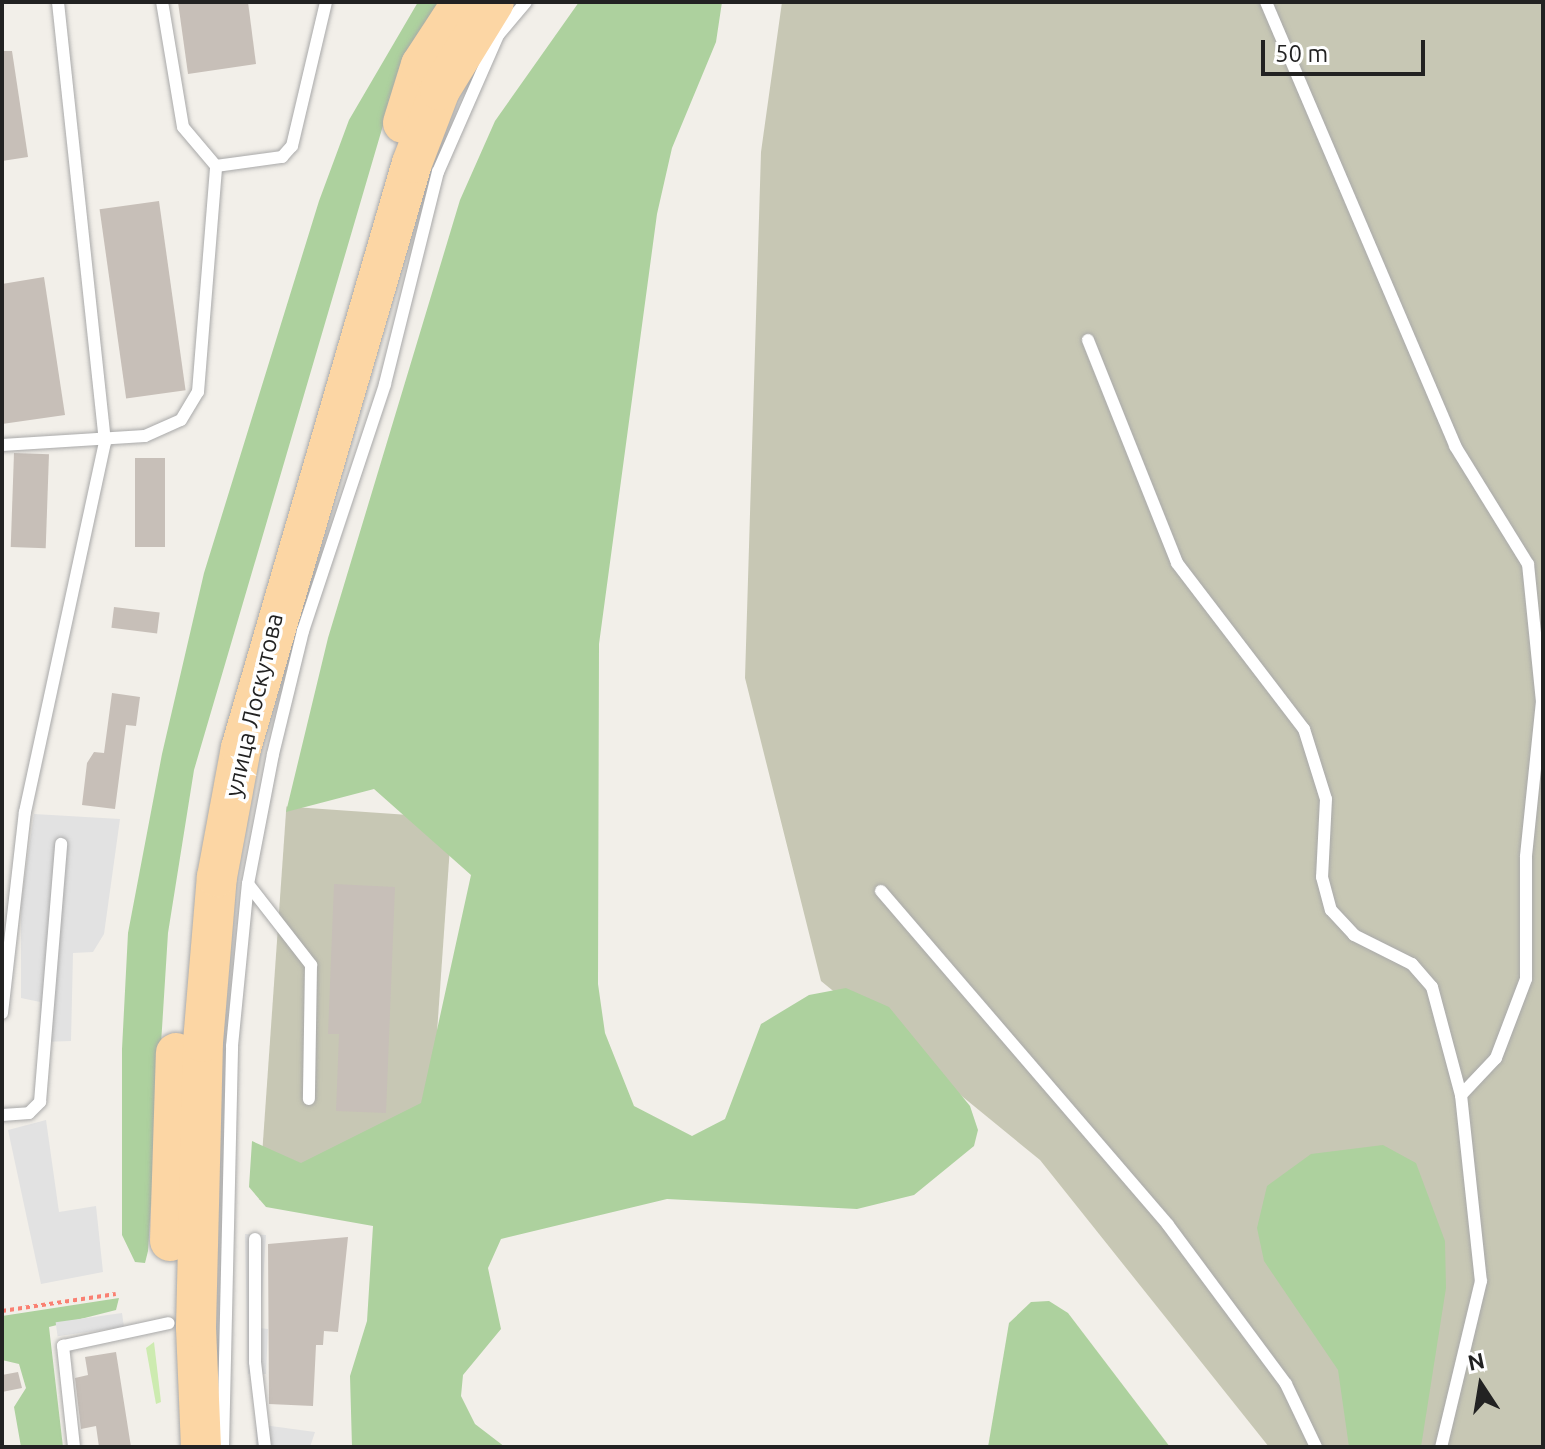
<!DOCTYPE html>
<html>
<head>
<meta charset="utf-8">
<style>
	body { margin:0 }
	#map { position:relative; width:1545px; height:1449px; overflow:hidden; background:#f2efe9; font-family:Ubuntu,sans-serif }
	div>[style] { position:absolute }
	.construction>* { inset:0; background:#c7c7b4; transform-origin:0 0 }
	.grass>* { inset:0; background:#cdebb0 }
	.forest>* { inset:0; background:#add19e }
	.parking>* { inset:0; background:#e2e2e2; transform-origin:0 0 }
	.building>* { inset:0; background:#c7bfb8; transform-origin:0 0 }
	.path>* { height:4px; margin-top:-2px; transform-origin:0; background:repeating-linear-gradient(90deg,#fa8072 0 4px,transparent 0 8px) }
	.roads { filter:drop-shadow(0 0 2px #a9a9a9) drop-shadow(0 0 2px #a9a9a9) }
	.service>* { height:12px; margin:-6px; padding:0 6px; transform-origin:6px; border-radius:6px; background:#fff }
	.primary>* { height:40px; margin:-20px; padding:0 20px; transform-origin:20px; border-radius:20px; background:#fcd6a4 }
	span { translate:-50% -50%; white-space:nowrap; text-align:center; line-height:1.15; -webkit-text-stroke:7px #fff; paint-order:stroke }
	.street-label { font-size:24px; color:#222 }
	.frame { position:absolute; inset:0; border:4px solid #222; pointer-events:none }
	.north { position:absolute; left:1441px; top:1345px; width:80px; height:80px; -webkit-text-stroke:6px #fff; paint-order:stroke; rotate:348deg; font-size:22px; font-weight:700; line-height:32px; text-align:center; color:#222 }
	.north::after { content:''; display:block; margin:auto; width:28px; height:36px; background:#222; clip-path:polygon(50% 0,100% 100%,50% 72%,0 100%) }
	.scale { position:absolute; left:1261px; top:40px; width:164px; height:36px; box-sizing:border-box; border:4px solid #222; border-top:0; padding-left:10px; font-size:24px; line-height:28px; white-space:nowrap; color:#222; -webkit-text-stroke:6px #fff; paint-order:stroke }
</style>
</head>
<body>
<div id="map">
	<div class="construction">
		<div style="clip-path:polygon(782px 2px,1543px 2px,1543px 1447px,1269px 1447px,1040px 1160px,821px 981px,745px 678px,761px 152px)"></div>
		<div style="left:452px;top:818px;width:394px;height:166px;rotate:94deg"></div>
	</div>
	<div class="grass">
		<div style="clip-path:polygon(154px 1342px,161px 1402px,156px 1404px,146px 1348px)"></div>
	</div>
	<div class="forest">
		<div style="clip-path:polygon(418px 2px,445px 2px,389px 105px,194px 770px,168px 933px,148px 1251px,145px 1263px,135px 1262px,122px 1235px,122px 1049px,128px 933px,162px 754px,204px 573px,319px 201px,349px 120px)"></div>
		<div style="clip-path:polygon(579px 2px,722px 2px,716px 42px,672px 148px,657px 214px,599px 644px,598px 984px,605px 1033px,634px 1106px,692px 1136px,725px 1119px,761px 1024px,809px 995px,846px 988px,889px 1007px,970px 1106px,978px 1130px,974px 1146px,914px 1195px,857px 1209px,667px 1199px,501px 1239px,488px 1268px,501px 1329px,463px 1375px,461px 1396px,475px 1424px,505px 1447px,352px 1447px,350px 1376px,367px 1321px,373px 1226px,266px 1207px,249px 1187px,252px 1141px,301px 1163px,421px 1103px,471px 875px,374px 789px,286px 812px,328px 638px,460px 200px,495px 121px)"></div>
		<div style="clip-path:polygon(1383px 1145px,1416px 1163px,1445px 1241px,1446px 1288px,1421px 1447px,1349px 1447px,1338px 1370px,1264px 1261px,1257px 1228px,1267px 1186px,1311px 1154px)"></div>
		<div style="clip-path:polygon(119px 1298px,116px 1310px,49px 1327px,63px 1447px,21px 1447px,14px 1407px,26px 1388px,19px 1364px,2px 1360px,2px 1316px)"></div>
		<div style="clip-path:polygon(1049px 1301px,1068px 1313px,1170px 1447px,988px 1447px,1009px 1323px,1031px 1302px)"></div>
	</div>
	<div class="parking">
		<div style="clip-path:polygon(34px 814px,120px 819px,104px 934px,93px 952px,73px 953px,71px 1041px,40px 1042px,40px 1002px,21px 998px,21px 903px)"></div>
		<div style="clip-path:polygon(46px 1120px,59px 1212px,96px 1206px,103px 1272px,41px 1284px,8px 1130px)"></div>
		<div style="clip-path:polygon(245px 1234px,266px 1235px,260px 1328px,268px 1329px,266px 1374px,248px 1374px)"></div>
		<div style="left:122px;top:1313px;width:14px;height:67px;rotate:82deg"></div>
		<div style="clip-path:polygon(256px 1424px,315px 1432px,310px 1447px,256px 1447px)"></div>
	</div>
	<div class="building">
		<div style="clip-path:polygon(178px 2px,248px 2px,256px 64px,188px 74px)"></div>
		<div style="clip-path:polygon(2px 51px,12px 51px,28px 157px,2px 161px)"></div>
		<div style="left:159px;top:201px;width:191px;height:60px;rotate:82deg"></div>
		<div style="clip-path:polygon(44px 277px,65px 415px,2px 424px,2px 284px)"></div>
		<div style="left:14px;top:453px;width:35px;height:94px;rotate:2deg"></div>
		<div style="left:135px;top:458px;width:30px;height:89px"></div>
		<div style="left:114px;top:607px;width:46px;height:21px;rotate:7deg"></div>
		<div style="clip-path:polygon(112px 693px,140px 697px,136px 726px,126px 725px,115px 809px,82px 805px,87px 763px,94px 752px,104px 753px)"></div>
		<div style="clip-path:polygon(334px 884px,395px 887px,386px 1113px,336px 1111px,339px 1034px,328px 1034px)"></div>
		<div style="clip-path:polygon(348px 1237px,338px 1332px,324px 1331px,323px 1345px,316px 1345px,313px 1406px,269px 1404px,268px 1244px)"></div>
		<div style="clip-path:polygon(116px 1352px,131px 1447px,99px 1447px,96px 1426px,81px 1429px,75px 1378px,88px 1375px,85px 1357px)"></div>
		<div style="clip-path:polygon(18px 1372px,22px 1388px,2px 1392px,2px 1375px)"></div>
	</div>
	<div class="path">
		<div style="left:2px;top:1311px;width:115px;rotate:-8.5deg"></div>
	</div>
	<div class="roads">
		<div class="service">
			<div style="left:1266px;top:2px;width:483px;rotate:66.9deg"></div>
			<div style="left:1455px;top:446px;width:139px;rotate:58.3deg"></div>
			<div style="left:1528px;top:564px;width:138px;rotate:84.2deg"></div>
			<div style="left:1542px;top:701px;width:157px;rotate:95.9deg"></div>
			<div style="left:1526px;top:857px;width:122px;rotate:90deg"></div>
			<div style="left:1526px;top:979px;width:85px;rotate:110.8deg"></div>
			<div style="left:1496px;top:1058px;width:51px;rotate:133.4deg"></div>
			<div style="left:1461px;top:1095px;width:187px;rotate:83.9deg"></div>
			<div style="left:1481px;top:1281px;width:171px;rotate:103.5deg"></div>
			<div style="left:216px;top:166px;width:67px;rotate:-7.8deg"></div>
			<div style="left:282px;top:157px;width:15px;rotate:-48deg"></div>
			<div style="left:292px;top:146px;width:148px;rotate:-76.7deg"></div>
			<div style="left:1088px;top:340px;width:240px;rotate:68.2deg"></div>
			<div style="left:1177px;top:563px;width:209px;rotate:52.6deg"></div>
			<div style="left:1304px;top:729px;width:73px;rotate:72.6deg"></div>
			<div style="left:1326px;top:799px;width:78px;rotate:92.9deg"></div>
			<div style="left:1322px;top:877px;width:34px;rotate:75deg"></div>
			<div style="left:1331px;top:910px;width:34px;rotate:47deg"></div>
			<div style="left:1354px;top:935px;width:65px;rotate:26.6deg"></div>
			<div style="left:1412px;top:964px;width:30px;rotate:49deg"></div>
			<div style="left:1432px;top:987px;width:112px;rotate:75deg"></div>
			<div style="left:2px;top:445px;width:143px;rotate:-3.6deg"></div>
			<div style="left:145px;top:436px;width:39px;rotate:-24deg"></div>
			<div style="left:181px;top:420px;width:33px;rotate:-59deg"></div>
			<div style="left:198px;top:392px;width:227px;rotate:-85.4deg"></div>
			<div style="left:216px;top:166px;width:51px;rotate:-130.2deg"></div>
			<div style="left:183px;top:127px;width:127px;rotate:-99.5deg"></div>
			<div style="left:248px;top:884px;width:103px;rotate:52.1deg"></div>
			<div style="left:311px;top:965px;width:134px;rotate:90.9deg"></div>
			<div style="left:881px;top:891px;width:440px;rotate:49.3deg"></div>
			<div style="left:1168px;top:1225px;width:198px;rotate:53.4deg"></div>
			<div style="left:1286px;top:1384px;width:70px;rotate:64.5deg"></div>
			<div style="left:2px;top:1013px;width:202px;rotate:-83.5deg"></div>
			<div style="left:25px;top:812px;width:379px;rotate:-77.8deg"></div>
			<div style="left:105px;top:442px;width:443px;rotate:-96.1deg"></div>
			<div style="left:2px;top:1115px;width:27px;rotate:-4deg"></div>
			<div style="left:29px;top:1113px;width:16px;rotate:-45deg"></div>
			<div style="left:40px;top:1102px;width:259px;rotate:-85.3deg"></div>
			<div style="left:255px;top:1239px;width:123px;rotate:90deg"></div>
			<div style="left:255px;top:1362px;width:86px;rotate:83.3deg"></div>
			<div style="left:74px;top:1447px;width:102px;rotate:-96.2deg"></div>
			<div style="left:63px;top:1346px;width:108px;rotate:-12.2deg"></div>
			<div style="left:223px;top:1447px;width:401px;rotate:-88.7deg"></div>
			<div style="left:232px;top:1046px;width:163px;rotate:-84.4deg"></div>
			<div style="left:248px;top:884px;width:132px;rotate:-79.1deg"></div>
			<div style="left:273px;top:754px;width:127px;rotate:-76.3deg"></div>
			<div style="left:303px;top:631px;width:260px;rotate:-71.6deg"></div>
			<div style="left:385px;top:384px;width:219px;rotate:-76deg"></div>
			<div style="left:438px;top:172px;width:150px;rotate:-66.3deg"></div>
			<div style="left:498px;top:35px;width:43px;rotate:-49.7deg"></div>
		</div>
		<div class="primary">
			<div style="left:403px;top:123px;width:61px;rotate:-72.8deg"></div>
			<div style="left:421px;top:65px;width:75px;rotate:-56.9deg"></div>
			<div style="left:170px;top:1241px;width:188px;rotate:-88.2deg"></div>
			<div style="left:201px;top:1447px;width:120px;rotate:-92.4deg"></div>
			<div style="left:196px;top:1327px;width:285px;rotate:-88.6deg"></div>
			<div style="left:203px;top:1042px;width:166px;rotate:-85.2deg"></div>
			<div style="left:217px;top:877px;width:131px;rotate:-79.5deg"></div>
			<div style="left:241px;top:748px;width:609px;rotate:-73.71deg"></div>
			<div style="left:412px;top:163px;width:78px;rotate:-69deg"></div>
			<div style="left:440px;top:90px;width:103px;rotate:-58.5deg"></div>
		</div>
	</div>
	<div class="street-label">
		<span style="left:254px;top:705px;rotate:-77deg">улица Лоскутова</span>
	</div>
	<div class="frame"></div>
	<div class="north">N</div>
	<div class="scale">50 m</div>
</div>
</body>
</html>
